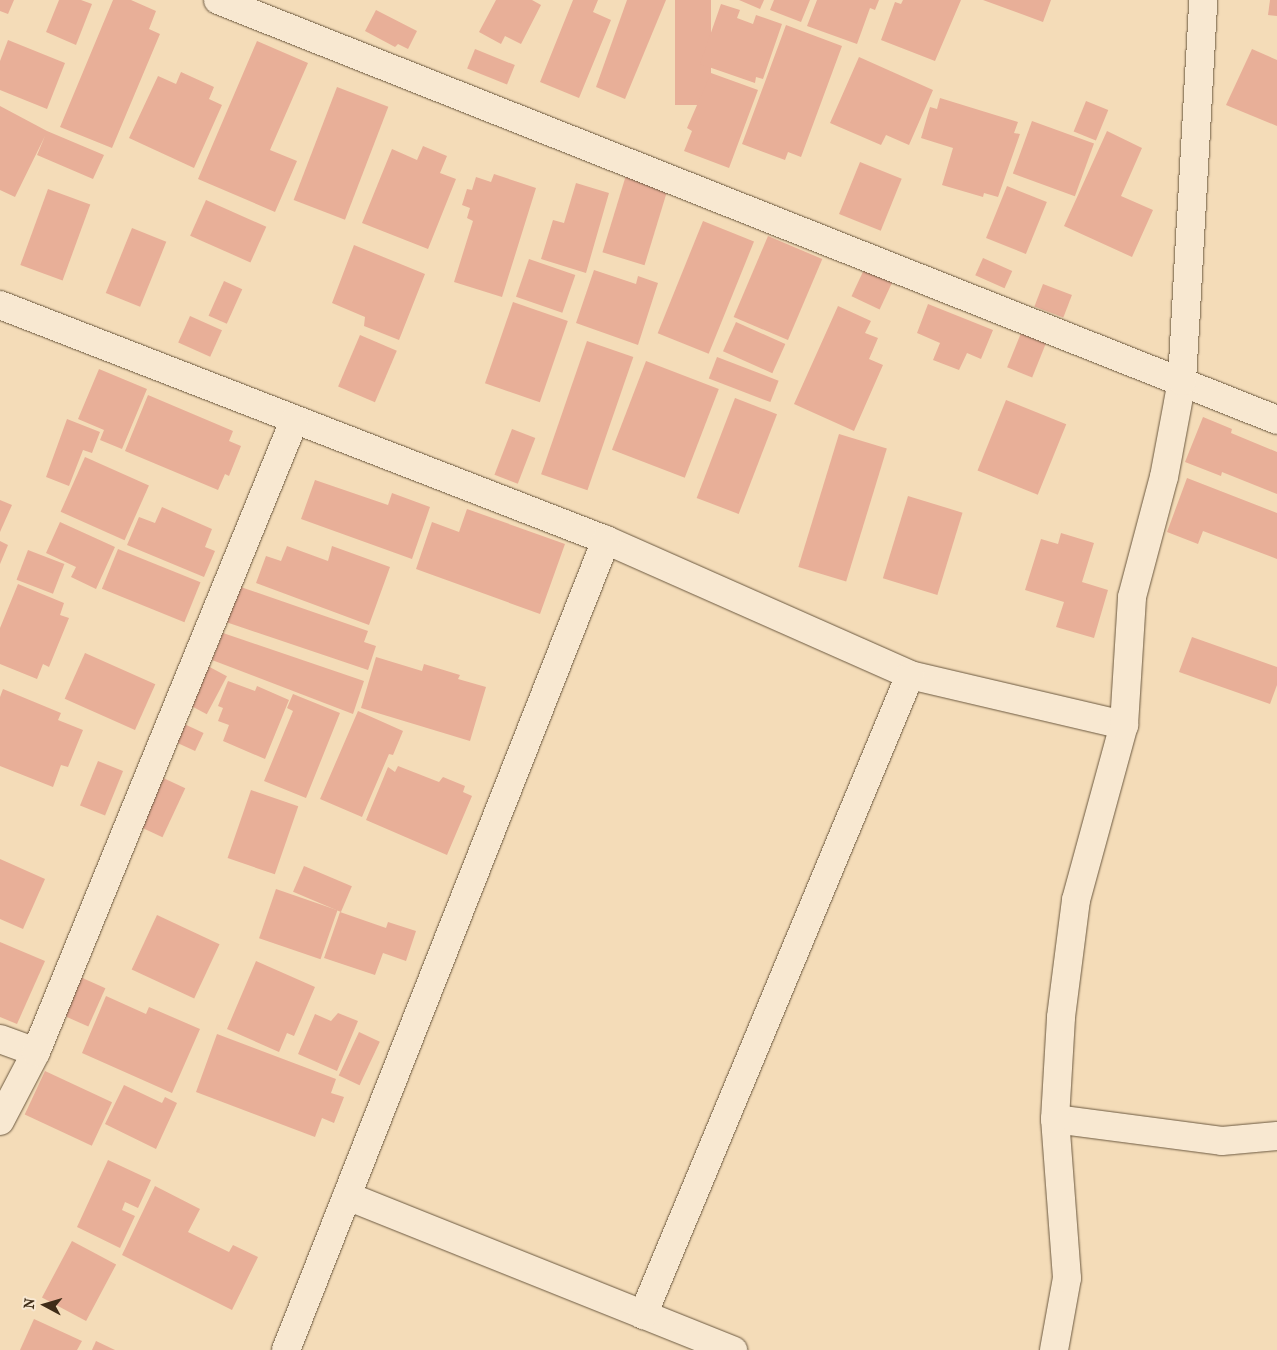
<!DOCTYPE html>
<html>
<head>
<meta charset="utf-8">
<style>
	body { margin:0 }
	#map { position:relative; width:1277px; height:1350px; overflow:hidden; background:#f4dcb8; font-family:"IM FELL French Canon",serif }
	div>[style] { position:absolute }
	.building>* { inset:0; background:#e8af98; transform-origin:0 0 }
	.roads { filter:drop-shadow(0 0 1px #6c5940) drop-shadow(0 0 1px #6c5940) }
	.minor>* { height:28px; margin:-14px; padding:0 14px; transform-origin:14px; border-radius:14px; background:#f8e8d1 }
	span { translate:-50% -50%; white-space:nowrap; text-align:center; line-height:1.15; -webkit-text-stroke:4px #f8e8d1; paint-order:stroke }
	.north { position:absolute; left:20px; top:1280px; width:50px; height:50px; -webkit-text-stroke:4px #f8e8d1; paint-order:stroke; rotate:276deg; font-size:14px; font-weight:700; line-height:20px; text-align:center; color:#3f2d18 }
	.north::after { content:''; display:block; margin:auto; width:18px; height:22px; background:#3f2d18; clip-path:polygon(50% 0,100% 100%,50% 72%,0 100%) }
</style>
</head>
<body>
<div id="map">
	<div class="building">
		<div style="clip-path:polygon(0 0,14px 0,8px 14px,0 11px)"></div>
		<div style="clip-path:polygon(59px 0,81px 0,92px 4px,76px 45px,46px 32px)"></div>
		<div style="clip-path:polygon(113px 0,131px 0,156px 11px,149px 29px,160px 34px,112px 148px,60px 127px)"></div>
		<div style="clip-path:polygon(496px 0,532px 0,541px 5px,521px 44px,505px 36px,501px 44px,479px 32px)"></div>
		<div style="clip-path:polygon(573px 0,598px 0,593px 12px,611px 20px,579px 98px,540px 82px)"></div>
		<div style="clip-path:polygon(627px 0,666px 0,625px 99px,596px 87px)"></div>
		<div style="left:675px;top:0;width:36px;height:105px"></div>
		<div style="clip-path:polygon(739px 0,764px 0,760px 9px)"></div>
		<div style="clip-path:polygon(774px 0,810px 0,801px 22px,770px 10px)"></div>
		<div style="clip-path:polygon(817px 0,879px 0,875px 10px,870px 8px,857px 44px,807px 26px)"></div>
		<div style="clip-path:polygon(903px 0,961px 0,935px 61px,881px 40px,895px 2px,901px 4px)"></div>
		<div style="clip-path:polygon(983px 0,1051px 0,1043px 22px)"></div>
		<div style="clip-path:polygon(1270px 0,1277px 0,1277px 16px,1268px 15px)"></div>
		<div style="clip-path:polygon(721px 4px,740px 10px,737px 18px,753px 24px,756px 15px,782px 24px,763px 79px,756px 77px,755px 83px,700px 64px)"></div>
		<div style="clip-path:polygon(376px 10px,417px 31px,408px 49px,398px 44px,395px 47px,365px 31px)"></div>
		<div style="clip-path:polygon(786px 25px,842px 46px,801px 157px,788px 152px,785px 160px,742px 144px)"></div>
		<div style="clip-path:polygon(8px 40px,65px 63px,47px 109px,0 90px,0 61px)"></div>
		<div style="clip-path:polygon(257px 41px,308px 63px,270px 150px,297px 161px,275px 212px,198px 179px)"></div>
		<div style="left:475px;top:49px;width:43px;height:21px;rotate:22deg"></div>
		<div style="clip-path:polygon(1252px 49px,1277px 60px,1277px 126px,1226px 105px)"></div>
		<div style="clip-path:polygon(859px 57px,933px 90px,909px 145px,886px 135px,881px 145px,830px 123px)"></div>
		<div style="clip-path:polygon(181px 72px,214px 87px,209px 99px,222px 105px,194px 168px,129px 138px,158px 76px,176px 84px)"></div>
		<div style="clip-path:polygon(711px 73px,758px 90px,729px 168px,684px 151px,692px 131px,687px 128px)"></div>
		<div style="left:337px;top:87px;width:55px;height:121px;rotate:21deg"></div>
		<div style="clip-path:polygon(940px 98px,1018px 122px,1014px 133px,1020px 134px,998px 197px,984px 193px,983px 197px,942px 185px,953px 148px,921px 138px,930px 107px,937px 109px)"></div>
		<div style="left:1086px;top:101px;width:24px;height:33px;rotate:22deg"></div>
		<div style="clip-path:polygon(0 106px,47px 131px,104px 155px,93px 179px,37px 155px,45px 136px,15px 197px,0 190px)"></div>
		<div style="left:1032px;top:121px;width:66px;height:56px;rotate:20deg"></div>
		<div style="clip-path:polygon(1107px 131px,1142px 148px,1121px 196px,1153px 210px,1132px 257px,1064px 226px)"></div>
		<div style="clip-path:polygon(423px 146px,447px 156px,440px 173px,456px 179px,428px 249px,362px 223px,392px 149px,417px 160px)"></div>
		<div style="left:860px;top:162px;width:45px;height:56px;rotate:22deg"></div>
		<div style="left:627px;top:172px;width:44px;height:84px;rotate:17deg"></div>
		<div style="clip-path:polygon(494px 174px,536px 188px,502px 297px,454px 282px,473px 221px,467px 218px,470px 208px,462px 205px,467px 189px,472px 190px,476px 177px,491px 182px)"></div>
		<div style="clip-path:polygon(576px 183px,609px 193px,586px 273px,541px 259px,553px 220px,564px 223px)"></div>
		<div style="left:1007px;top:186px;width:43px;height:56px;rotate:22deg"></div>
		<div style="left:48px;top:189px;width:45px;height:81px;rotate:20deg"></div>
		<div style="left:206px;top:200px;width:66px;height:39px;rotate:24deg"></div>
		<div style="left:703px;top:221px;width:55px;height:121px;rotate:22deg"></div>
		<div style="left:132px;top:228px;width:37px;height:70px;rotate:22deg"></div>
		<div style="left:768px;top:236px;width:59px;height:88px;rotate:23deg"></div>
		<div style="clip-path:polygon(354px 245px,425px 274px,399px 340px,364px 326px,365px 317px,332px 303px)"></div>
		<div style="left:983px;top:258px;width:32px;height:19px;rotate:24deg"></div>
		<div style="left:529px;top:259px;width:49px;height:40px;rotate:19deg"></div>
		<div style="left:868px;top:261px;width:31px;height:39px;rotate:25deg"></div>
		<div style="clip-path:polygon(594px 270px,636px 284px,638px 276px,658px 283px,638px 345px,576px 323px)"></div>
		<div style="left:224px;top:281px;width:20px;height:38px;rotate:24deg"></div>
		<div style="left:1043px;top:284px;width:31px;height:24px;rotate:21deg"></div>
		<div style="left:513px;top:302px;width:58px;height:86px;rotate:19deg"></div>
		<div style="clip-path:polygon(928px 304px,993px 330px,981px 359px,967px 353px,959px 370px,933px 360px,940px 343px,917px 333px)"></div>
		<div style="clip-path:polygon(838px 306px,871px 321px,865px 333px,878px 338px,869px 359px,883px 365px,854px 431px,794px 404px)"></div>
		<div style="left:190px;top:316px;width:35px;height:29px;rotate:24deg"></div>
		<div style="left:736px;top:322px;width:54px;height:32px;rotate:24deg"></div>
		<div style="left:1021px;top:333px;width:27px;height:37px;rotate:22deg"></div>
		<div style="left:360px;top:335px;width:40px;height:56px;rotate:23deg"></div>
		<div style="left:587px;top:341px;width:49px;height:141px;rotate:19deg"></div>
		<div style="left:717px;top:357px;width:66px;height:23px;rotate:21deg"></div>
		<div style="left:646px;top:361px;width:78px;height:95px;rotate:21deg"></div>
		<div style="clip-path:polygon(99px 369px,147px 389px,122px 449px,100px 440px,104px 430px,78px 419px)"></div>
		<div style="clip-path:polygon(148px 395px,233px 431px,229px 441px,241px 446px,229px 476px,225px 474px,218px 490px,125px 451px)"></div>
		<div style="left:735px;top:398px;width:45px;height:107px;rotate:21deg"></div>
		<div style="left:1006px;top:400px;width:65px;height:76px;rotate:22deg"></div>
		<div style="clip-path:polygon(1203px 417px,1232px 429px,1231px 433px,1277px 452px,1277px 494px,1222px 472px,1221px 476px,1185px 462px)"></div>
		<div style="clip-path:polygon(67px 419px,100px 432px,92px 453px,83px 450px,69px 486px,46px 477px)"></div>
		<div style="left:512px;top:429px;width:25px;height:49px;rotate:21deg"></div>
		<div style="left:839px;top:434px;width:50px;height:139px;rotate:17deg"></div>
		<div style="left:85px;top:457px;width:70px;height:60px;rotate:24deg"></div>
		<div style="clip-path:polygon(1187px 478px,1277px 513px,1277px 559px,1203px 531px,1198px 544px,1167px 532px)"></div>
		<div style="clip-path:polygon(315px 480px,388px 505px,392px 493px,430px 507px,412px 559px,301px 519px)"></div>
		<div style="left:908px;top:496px;width:57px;height:86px;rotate:17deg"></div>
		<div style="clip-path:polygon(0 500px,12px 505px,0 532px)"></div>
		<div style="clip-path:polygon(162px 507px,212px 529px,205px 547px,215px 551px,204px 577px,127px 545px,139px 517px,155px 523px)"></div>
		<div style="clip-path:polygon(467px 509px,565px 544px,540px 614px,416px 569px,432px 522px,459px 532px)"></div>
		<div style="clip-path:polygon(60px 522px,115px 547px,96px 589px,71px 577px,76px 567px,46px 553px)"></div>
		<div style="clip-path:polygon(1061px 533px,1094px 543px,1082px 582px,1108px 590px,1094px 638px,1056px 627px,1064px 602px,1025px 590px,1041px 539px,1058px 544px)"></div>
		<div style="clip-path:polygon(0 541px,8px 545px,0 564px)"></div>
		<div style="clip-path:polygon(287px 546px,328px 561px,332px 546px,390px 567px,369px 625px,256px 583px,266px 556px,281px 561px)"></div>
		<div style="left:118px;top:549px;width:89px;height:43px;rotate:22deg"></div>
		<div style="left:28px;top:550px;width:39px;height:32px;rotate:21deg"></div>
		<div style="clip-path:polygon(18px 584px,64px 603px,60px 615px,69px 618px,49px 667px,43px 664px,37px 679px,0 664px,0 628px)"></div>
		<div style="clip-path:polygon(235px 585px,368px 631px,364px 642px,376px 646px,368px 670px,223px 621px)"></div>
		<div style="clip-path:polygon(223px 633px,364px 681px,353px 714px,212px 660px)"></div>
		<div style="clip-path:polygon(1192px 637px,1277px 667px,1277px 685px,1270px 704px,1179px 672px)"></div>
		<div style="left:85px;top:653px;width:77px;height:50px;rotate:24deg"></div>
		<div style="clip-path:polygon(376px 657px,422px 671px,424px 664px,460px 675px,458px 679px,486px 687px,470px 741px,361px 708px)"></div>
		<div style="left:204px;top:664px;width:26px;height:43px;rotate:28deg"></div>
		<div style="clip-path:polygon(228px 681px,255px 691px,257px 686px,289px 700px,265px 759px,223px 741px,229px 725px,218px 721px,223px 708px,218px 706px)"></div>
		<div style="clip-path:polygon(3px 689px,61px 713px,58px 720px,83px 730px,68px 767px,61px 765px,53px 787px,0 766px,0 697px)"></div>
		<div style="clip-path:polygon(293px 694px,340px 713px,306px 798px,264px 781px,293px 711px,287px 708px)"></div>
		<div style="clip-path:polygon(358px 711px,403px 731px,393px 755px,389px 754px,362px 817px,320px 799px)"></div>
		<div style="left:180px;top:722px;width:26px;height:20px;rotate:25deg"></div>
		<div style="left:98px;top:761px;width:27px;height:48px;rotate:22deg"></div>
		<div style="clip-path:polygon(398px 766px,439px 782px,443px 777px,465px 786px,463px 792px,472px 796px,447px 855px,366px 820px,388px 767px,395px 772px)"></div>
		<div style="left:159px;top:776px;width:29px;height:54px;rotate:25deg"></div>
		<div style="left:251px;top:790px;width:50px;height:72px;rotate:19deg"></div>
		<div style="clip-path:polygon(0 859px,45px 879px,23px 929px,0 919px)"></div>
		<div style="left:304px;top:866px;width:52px;height:28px;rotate:23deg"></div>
		<div style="left:276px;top:889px;width:65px;height:52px;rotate:19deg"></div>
		<div style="clip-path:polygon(340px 912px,386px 928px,388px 922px,416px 931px,406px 961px,383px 953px,375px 975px,324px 958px)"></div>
		<div style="left:157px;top:915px;width:69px;height:60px;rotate:25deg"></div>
		<div style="clip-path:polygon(0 942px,45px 961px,17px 1024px,0 1017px)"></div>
		<div style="clip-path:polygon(256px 961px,315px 987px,294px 1036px,287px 1033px,279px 1052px,227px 1029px)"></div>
		<div style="left:78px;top:976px;width:30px;height:42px;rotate:24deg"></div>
		<div style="clip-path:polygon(106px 996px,146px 1014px,149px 1007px,200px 1029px,172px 1093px,82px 1053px)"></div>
		<div style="clip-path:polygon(338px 1013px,358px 1021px,337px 1071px,298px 1054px,315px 1014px,331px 1021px)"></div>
		<div style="left:359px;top:1032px;width:23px;height:48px;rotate:25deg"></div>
		<div style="clip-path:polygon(217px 1034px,336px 1079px,331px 1093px,344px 1097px,334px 1123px,322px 1118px,315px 1137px,196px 1092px)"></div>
		<div style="left:45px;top:1071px;width:74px;height:48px;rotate:25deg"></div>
		<div style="clip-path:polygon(124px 1085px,162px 1103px,165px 1097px,177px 1103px,156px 1149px,105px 1124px)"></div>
		<div style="clip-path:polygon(108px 1160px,151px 1180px,138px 1208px,125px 1202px,122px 1210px,135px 1216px,120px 1248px,77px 1227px)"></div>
		<div style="clip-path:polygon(155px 1186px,200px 1209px,188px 1232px,229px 1252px,233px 1245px,258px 1257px,232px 1310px,122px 1255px)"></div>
		<div style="left:72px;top:1241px;width:50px;height:64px;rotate:28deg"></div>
		<div style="clip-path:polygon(34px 1319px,82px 1341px,77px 1350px,20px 1350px)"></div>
		<div style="clip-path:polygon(96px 1341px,115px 1350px,92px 1350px)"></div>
	</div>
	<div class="roads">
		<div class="minor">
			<div style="left:218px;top:0;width:1139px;rotate:21.63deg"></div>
			<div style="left:0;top:305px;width:650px;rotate:21.2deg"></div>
			<div style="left:606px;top:540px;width:333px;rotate:23.9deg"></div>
			<div style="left:910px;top:675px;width:220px;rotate:13.2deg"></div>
			<div style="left:0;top:1039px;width:38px;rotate:20deg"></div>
			<div style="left:1055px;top:1119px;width:168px;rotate:7.5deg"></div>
			<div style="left:1222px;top:1141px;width:55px;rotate:-5.2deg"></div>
			<div style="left:0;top:1121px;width:78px;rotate:-62.4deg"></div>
			<div style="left:36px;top:1052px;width:682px;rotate:-67.76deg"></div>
			<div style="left:347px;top:1196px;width:416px;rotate:21.8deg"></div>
			<div style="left:643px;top:1315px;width:693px;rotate:-67.35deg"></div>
			<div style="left:286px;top:1350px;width:871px;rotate:-68.44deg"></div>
			<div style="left:1054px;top:1350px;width:73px;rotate:-79.8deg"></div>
			<div style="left:1067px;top:1278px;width:159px;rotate:-94.3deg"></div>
			<div style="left:1055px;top:1119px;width:102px;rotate:-86.6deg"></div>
			<div style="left:1061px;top:1017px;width:118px;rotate:-82.7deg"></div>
			<div style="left:1076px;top:900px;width:181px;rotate:-74.7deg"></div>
			<div style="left:1124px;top:725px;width:128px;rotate:-86.4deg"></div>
			<div style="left:1132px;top:597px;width:124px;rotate:-75.1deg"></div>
			<div style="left:1164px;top:477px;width:98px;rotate:-79.4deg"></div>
			<div style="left:1182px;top:381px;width:382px;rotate:-86.8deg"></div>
		</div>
	</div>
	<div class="north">N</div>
</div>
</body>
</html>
